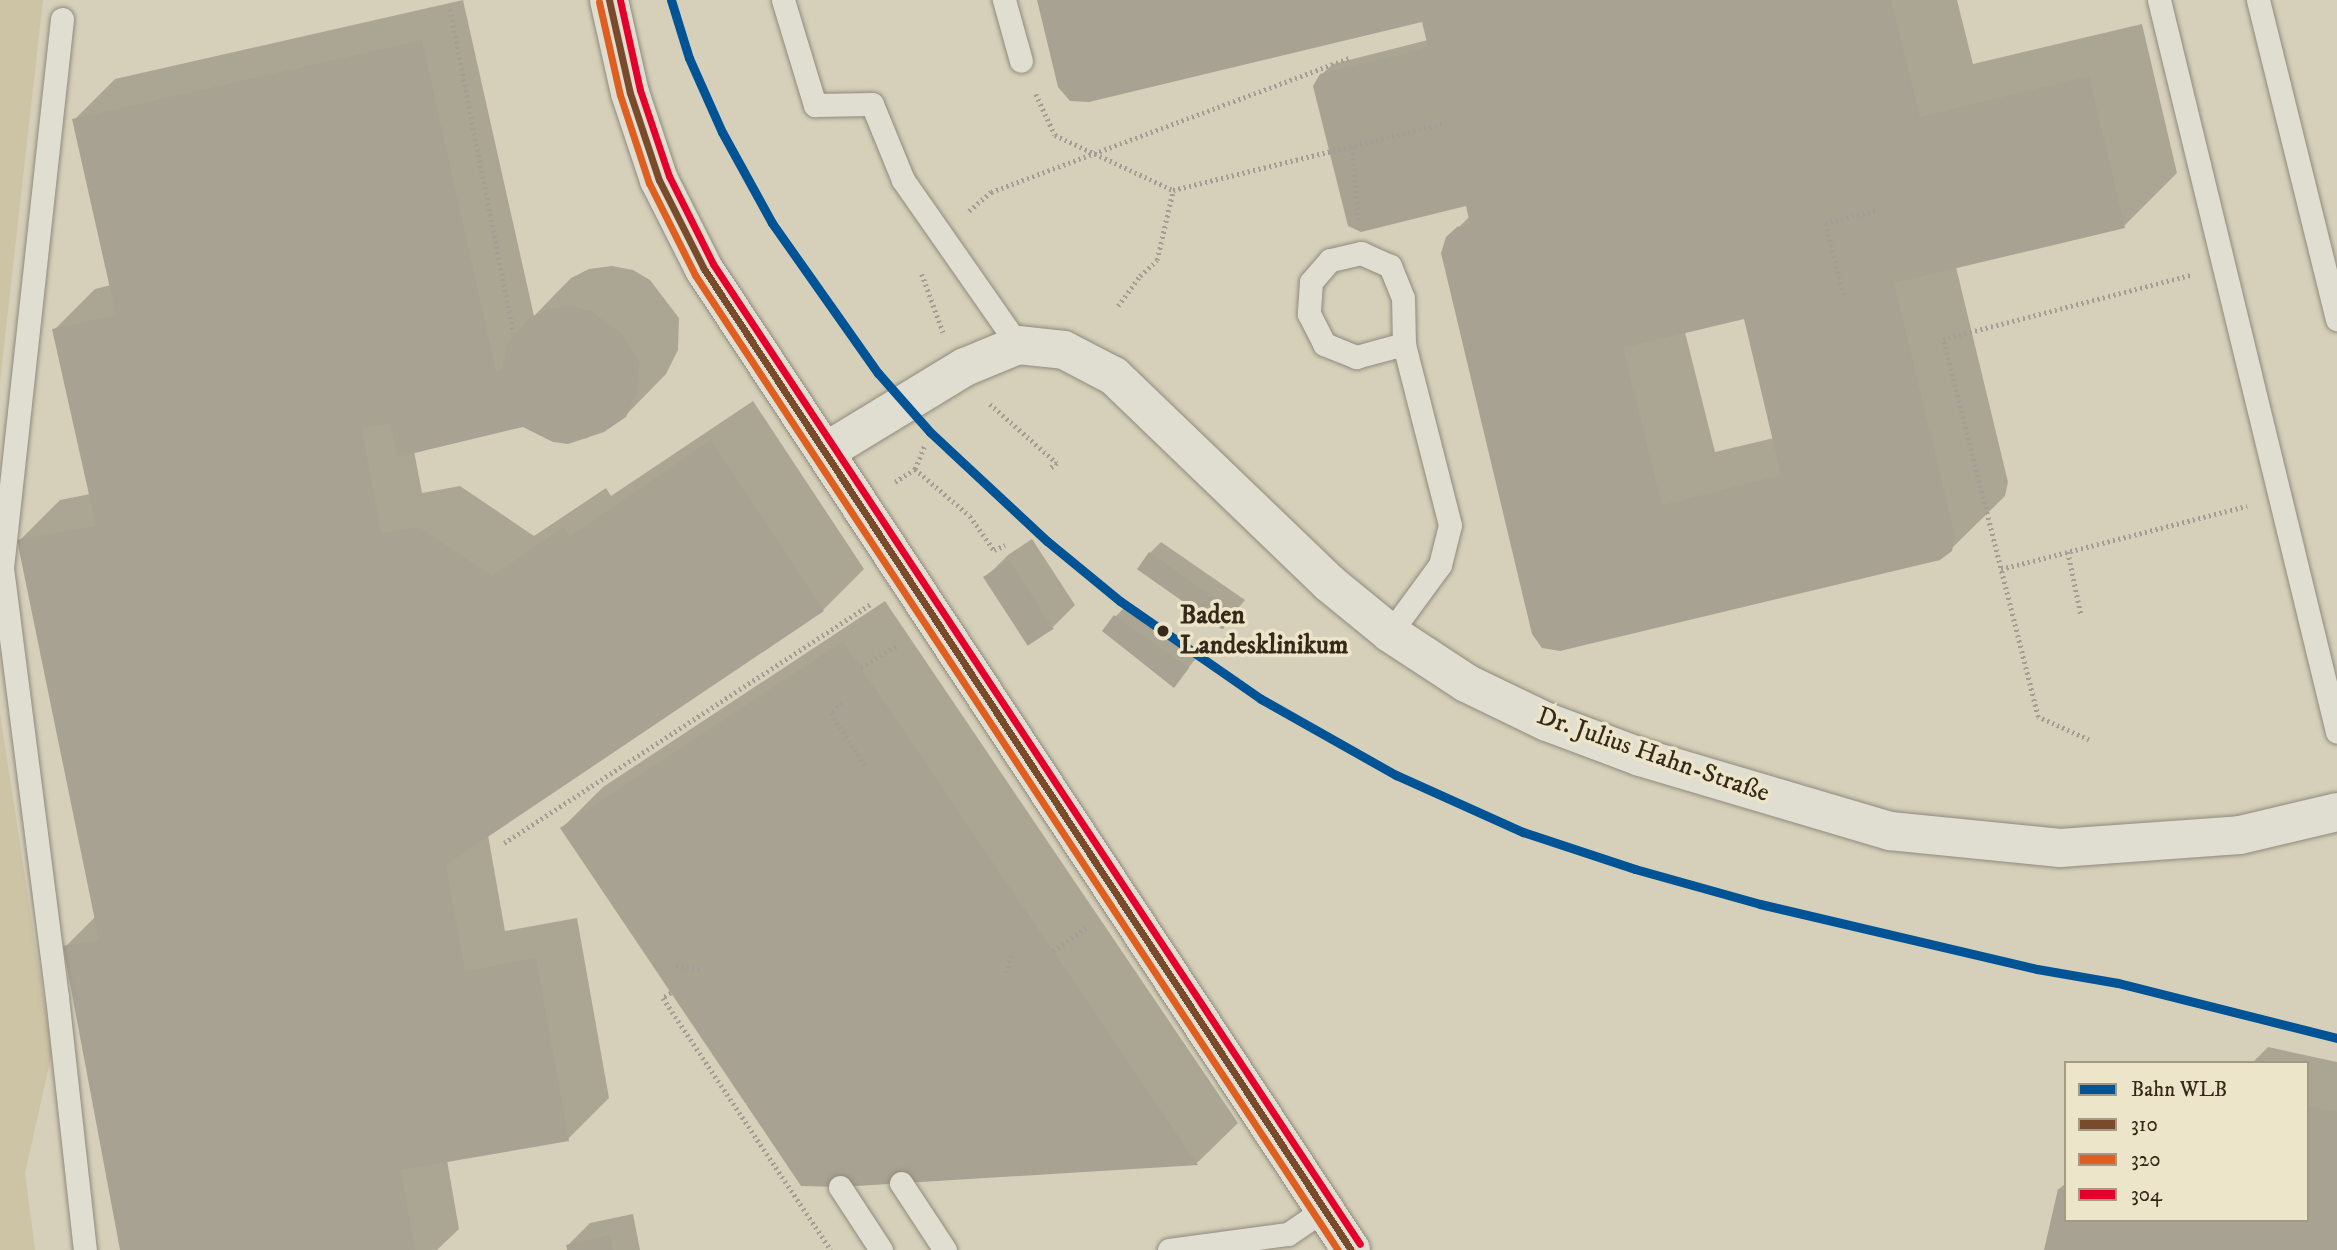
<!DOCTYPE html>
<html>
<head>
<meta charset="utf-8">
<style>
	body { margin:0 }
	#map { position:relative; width:2337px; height:1250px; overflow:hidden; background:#d6d0ba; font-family:"IM FELL DW Pica",serif }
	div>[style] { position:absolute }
	.green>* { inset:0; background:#cdc3a5 }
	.shadow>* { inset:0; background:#0003 }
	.building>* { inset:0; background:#a8a293; transform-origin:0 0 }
	.path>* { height:4.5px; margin-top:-2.25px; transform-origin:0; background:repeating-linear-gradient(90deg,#a29e94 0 2px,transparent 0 5.5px) }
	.roads { filter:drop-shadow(0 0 2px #8f8a7c) drop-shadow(0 0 2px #8f8a7c) }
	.lane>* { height:23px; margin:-11.5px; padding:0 11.5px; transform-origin:11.5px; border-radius:11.5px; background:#e0ddd1 }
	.street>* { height:38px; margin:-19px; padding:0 19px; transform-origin:19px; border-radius:19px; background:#e0ddd1 }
	.secondary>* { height:38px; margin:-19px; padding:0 19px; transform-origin:19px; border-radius:19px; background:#e0ddd1 }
	.bus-1>* { height:7px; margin:-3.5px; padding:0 3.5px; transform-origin:3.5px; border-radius:3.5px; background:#7a4b2a }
	.bus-2>* { height:7px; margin:-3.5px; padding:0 3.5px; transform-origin:3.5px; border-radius:3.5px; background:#df5f21 }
	.bus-3>* { height:7px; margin:-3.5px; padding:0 3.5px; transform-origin:3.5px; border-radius:3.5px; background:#e4002b }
	.rail-1>* { height:9px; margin:-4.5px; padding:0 4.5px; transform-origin:4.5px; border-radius:4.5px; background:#005395 }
	.dots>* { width:19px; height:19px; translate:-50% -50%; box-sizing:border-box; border:4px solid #ede5ca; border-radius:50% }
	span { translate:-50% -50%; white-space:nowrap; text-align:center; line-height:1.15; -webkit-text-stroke:7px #ede5ca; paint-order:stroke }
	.stop-label { font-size:26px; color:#352919; font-weight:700 }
	.left { translate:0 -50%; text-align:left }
	.street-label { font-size:26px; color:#352919 }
	.legend { position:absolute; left:2064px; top:1061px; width:245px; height:161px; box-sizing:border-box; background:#ede5ca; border:2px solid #a39a83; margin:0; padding:9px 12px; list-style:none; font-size:21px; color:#352919 }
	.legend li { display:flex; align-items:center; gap:14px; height:35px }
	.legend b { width:35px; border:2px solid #a39a83 }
</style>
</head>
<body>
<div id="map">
	<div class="green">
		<div style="clip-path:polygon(0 0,43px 0,0 382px)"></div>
		<div style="clip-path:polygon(0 713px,52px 1053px,25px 1173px,35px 1250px,0 1250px)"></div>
	</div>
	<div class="shadow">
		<div style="clip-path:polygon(463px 0,534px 316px,571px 278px,589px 269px,612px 266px,633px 270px,650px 280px,679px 318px,678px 350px,666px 374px,625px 416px,587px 438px,568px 442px,523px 425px,414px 451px,422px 493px,460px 486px,534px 536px,606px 488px,611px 496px,753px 401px,864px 569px,823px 610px,488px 835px,505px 931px,577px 918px,609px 1098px,568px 1139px,447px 1160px,459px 1229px,437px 1250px,121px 1250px,65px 947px,96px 916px,19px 541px,60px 500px,90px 494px,54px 330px,95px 289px,111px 285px,74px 120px,115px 79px)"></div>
		<div style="clip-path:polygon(evenodd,1039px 0,1957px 0,1973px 64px,2142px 24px,2177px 173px,2124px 226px,1956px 267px,2008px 482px,2005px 496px,1951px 549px,1560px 649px,1448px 238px,1470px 216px,1467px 204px,1321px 75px,1333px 64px,1428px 40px,1423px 20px,1039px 0,1745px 317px,1774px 438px,1715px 452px,1685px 332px,1745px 317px)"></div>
		<div style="clip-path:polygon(1032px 539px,1075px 605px,1053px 627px,985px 578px,1008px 555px)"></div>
		<div style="clip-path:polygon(1161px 542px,1245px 600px,1221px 629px,1150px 553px)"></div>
		<div style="clip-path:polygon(885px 601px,1238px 1123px,1197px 1163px,839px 1185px,562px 828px,603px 787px)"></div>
		<div style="clip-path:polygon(1126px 606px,1198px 656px,1174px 685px,1115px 617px)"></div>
		<div style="clip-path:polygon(2268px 1047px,2337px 1062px,2337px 1250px,2046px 1250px,2059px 1189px,2066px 1183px,2066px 1220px,2307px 1220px,2307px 1063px,2252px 1063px)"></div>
		<div style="clip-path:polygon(633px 1214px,640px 1250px,569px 1250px,568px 1245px,590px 1223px)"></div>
	</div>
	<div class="building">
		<div style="clip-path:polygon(evenodd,1037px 0,1891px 0,1920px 117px,2089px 76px,2125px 228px,1894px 283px,1955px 536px,1952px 551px,1940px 560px,1560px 651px,1542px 648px,1532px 634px,1441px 253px,1446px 237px,1457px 227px,1470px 224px,1466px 206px,1361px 232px,1348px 226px,1313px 86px,1320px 74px,1428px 47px,1422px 22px,1089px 102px,1070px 101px,1058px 87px,1037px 0,1744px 319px,1781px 475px,1662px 505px,1623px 348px,1744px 319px)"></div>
		<div style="clip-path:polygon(422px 40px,496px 371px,502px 370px,507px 344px,528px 319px,546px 310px,570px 306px,591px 311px,622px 334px,639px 360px,637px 393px,626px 417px,604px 432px,568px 444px,553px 442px,523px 427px,398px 457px,390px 423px,362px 429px,381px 533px,419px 527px,492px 576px,564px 527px,570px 536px,711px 440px,824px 611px,446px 865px,465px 971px,536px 958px,569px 1141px,401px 1170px,415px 1250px,120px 1250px,63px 946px,99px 940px,17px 540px,96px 526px,52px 329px,116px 315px,72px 119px)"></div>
		<div style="left:1149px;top:552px;width:105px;height:21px;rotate:35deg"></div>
		<div style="left:1009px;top:560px;width:82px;height:31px;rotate:57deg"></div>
		<div style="clip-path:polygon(1114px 615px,1189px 668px,1174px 688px,1102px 631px)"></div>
		<div style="clip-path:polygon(843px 641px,1198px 1165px,840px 1187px,801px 1186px,560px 828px)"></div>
		<div style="clip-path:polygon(2307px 1105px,2337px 1112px,2337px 1250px,2044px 1250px,2058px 1189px,2066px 1190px,2066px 1220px,2307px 1220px)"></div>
		<div style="clip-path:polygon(610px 1235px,613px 1250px,567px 1250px,566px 1245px)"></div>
	</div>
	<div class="path">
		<div style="left:450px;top:9px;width:331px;rotate:78.9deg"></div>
		<div style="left:1036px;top:94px;width:45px;rotate:65.1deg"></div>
		<div style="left:1055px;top:135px;width:130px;rotate:25deg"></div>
		<div style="left:1173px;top:190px;width:281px;rotate:-13.8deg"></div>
		<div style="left:1352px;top:147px;width:73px;rotate:84.5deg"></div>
		<div style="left:969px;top:211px;width:29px;rotate:-41deg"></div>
		<div style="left:991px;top:192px;width:382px;rotate:-20.5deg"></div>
		<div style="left:922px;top:274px;width:62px;rotate:70.1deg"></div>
		<div style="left:1843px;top:295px;width:74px;rotate:-104deg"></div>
		<div style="left:1825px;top:223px;width:53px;rotate:-14.3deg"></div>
		<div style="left:1118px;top:306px;width:37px;rotate:-54deg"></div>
		<div style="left:1140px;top:276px;width:23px;rotate:-43deg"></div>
		<div style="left:1157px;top:260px;width:72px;rotate:-77.1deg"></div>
		<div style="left:990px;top:404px;width:89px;rotate:41.4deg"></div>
		<div style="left:1057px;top:463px;width:8px;rotate:140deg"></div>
		<div style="left:915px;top:469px;width:72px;rotate:40.5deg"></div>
		<div style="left:970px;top:516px;width:42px;rotate:54.8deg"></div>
		<div style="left:994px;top:550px;width:12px;rotate:-24deg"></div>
		<div style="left:895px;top:482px;width:24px;rotate:-33deg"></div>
		<div style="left:915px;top:469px;width:27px;rotate:-68deg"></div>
		<div style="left:2068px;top:552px;width:63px;rotate:78.2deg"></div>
		<div style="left:2001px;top:569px;width:254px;rotate:-14.4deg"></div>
		<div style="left:861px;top:667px;width:43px;rotate:-30.7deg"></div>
		<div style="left:842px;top:703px;width:15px;rotate:138deg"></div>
		<div style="left:831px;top:713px;width:63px;rotate:57.3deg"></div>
		<div style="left:2089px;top:740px;width:56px;rotate:-155.7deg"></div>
		<div style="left:2038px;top:717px;width:390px;rotate:-104.1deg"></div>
		<div style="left:1943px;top:339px;width:256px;rotate:-14.5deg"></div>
		<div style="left:504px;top:843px;width:437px;rotate:-33.1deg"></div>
		<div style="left:1053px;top:951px;width:40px;rotate:-34.9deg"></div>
		<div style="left:676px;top:965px;width:25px;rotate:9deg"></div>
		<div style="left:1006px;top:973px;width:22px;rotate:-74deg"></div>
		<div style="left:671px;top:993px;width:9px;rotate:148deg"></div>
		<div style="left:663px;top:998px;width:303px;rotate:56.3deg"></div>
	</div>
	<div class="roads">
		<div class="lane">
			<div style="left:783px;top:0;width:110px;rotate:73.1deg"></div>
			<div style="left:815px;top:105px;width:57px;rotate:-1deg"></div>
			<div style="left:872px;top:104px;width:82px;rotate:67.8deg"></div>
			<div style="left:903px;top:180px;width:201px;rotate:55.1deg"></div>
			<div style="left:1004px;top:0;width:63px;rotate:74.4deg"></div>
			<div style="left:2159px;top:0;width:753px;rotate:76.33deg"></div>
			<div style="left:2258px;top:0;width:329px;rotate:76.1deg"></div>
			<div style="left:62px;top:19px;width:552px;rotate:96.24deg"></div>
			<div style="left:2px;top:568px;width:433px;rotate:82.7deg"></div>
			<div style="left:57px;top:997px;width:255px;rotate:83.7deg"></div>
			<div style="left:1390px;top:633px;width:84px;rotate:-53.7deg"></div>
			<div style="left:1440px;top:565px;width:41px;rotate:-76deg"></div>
			<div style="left:1450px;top:525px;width:187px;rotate:-104.3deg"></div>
			<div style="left:1404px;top:344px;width:46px;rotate:-91.2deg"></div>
			<div style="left:1403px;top:298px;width:35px;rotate:-112deg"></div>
			<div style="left:1390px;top:266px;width:32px;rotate:-156deg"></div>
			<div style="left:1361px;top:253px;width:32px;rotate:167deg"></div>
			<div style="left:1330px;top:260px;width:29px;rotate:131deg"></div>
			<div style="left:1311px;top:282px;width:32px;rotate:94deg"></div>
			<div style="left:1309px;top:314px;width:34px;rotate:63deg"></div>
			<div style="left:1324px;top:344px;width:35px;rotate:22deg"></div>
			<div style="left:1356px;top:357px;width:50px;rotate:-15.2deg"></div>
			<div style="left:901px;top:1183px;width:80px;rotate:56.7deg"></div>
			<div style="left:840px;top:1187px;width:75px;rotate:56.9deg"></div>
			<div style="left:1169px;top:1250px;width:120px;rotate:-7.7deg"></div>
			<div style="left:1288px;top:1234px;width:46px;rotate:-34.4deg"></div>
		</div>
		<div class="street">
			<div style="left:825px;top:452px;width:164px;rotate:-31.3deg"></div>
			<div style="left:965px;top:367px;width:57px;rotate:-22.5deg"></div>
			<div style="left:1018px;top:345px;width:46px;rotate:6.2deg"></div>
			<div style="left:1064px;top:350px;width:56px;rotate:27.5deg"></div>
			<div style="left:1114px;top:376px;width:298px;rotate:43.9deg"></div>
			<div style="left:1329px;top:583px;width:79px;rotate:39.3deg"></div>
			<div style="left:1390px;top:633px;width:91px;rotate:33.3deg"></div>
			<div style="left:1466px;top:683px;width:90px;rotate:25.7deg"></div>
			<div style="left:1547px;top:722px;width:99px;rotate:20.6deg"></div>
			<div style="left:1640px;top:757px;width:261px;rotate:16.5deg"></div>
			<div style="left:1890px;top:831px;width:171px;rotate:5.7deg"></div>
			<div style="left:2060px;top:848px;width:180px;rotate:-4.1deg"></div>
			<div style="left:2240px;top:835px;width:100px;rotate:-13.3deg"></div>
		</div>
		<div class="secondary">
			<div style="left:609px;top:0;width:95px;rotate:77.3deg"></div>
			<div style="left:630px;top:93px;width:92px;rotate:71.6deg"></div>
			<div style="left:659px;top:180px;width:100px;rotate:63.2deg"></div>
			<div style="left:704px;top:269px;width:1175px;rotate:56.59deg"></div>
		</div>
	</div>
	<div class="bus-1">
		<div style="left:609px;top:0;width:95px;rotate:77.3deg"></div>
		<div style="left:630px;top:93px;width:92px;rotate:71.6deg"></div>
		<div style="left:659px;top:180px;width:100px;rotate:63.2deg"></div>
		<div style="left:704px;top:269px;width:1175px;rotate:56.59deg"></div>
	</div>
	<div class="bus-2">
		<div style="left:599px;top:2px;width:95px;rotate:77.3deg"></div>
		<div style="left:620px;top:95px;width:93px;rotate:71.8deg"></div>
		<div style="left:649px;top:183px;width:103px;rotate:63.4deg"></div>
		<div style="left:695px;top:275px;width:1168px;rotate:56.6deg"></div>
	</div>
	<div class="bus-3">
		<div style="left:620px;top:0;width:92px;rotate:77.5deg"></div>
		<div style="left:640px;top:90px;width:91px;rotate:71.4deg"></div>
		<div style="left:669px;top:176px;width:98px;rotate:63.4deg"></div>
		<div style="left:713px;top:264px;width:1174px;rotate:56.57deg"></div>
	</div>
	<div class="rail-1">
		<div style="left:671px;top:0;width:61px;rotate:72.8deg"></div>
		<div style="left:689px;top:58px;width:81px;rotate:66deg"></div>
		<div style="left:722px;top:132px;width:104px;rotate:61.2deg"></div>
		<div style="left:772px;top:223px;width:184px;rotate:54.8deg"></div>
		<div style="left:878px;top:373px;width:79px;rotate:48.6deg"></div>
		<div style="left:930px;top:432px;width:160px;rotate:43deg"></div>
		<div style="left:1047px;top:541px;width:94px;rotate:39.4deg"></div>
		<div style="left:1120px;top:601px;width:172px;rotate:34.8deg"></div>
		<div style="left:1261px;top:699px;width:155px;rotate:29.4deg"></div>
		<div style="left:1396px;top:775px;width:139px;rotate:24.2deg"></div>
		<div style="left:1523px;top:832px;width:118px;rotate:18.3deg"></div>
		<div style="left:1635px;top:869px;width:130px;rotate:15.6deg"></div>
		<div style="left:1760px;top:904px;width:285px;rotate:13.2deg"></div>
		<div style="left:2037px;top:969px;width:82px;rotate:9.8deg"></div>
		<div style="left:2118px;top:983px;width:226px;rotate:14.1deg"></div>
	</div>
	<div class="dots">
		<div style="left:1163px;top:631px;background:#352919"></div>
	</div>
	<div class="stop-label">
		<span class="left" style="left:1180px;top:631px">Baden<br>Landesklinikum</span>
	</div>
	<div class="street-label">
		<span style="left:1653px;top:755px;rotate:19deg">Dr. Julius Hahn-Straße</span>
	</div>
	<ul class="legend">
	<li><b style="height:9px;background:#005395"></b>Bahn WLB</li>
	<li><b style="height:9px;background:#7a4b2a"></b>310</li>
	<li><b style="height:9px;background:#df5f21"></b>320</li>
	<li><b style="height:9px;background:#e4002b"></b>304</li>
	</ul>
</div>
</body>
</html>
